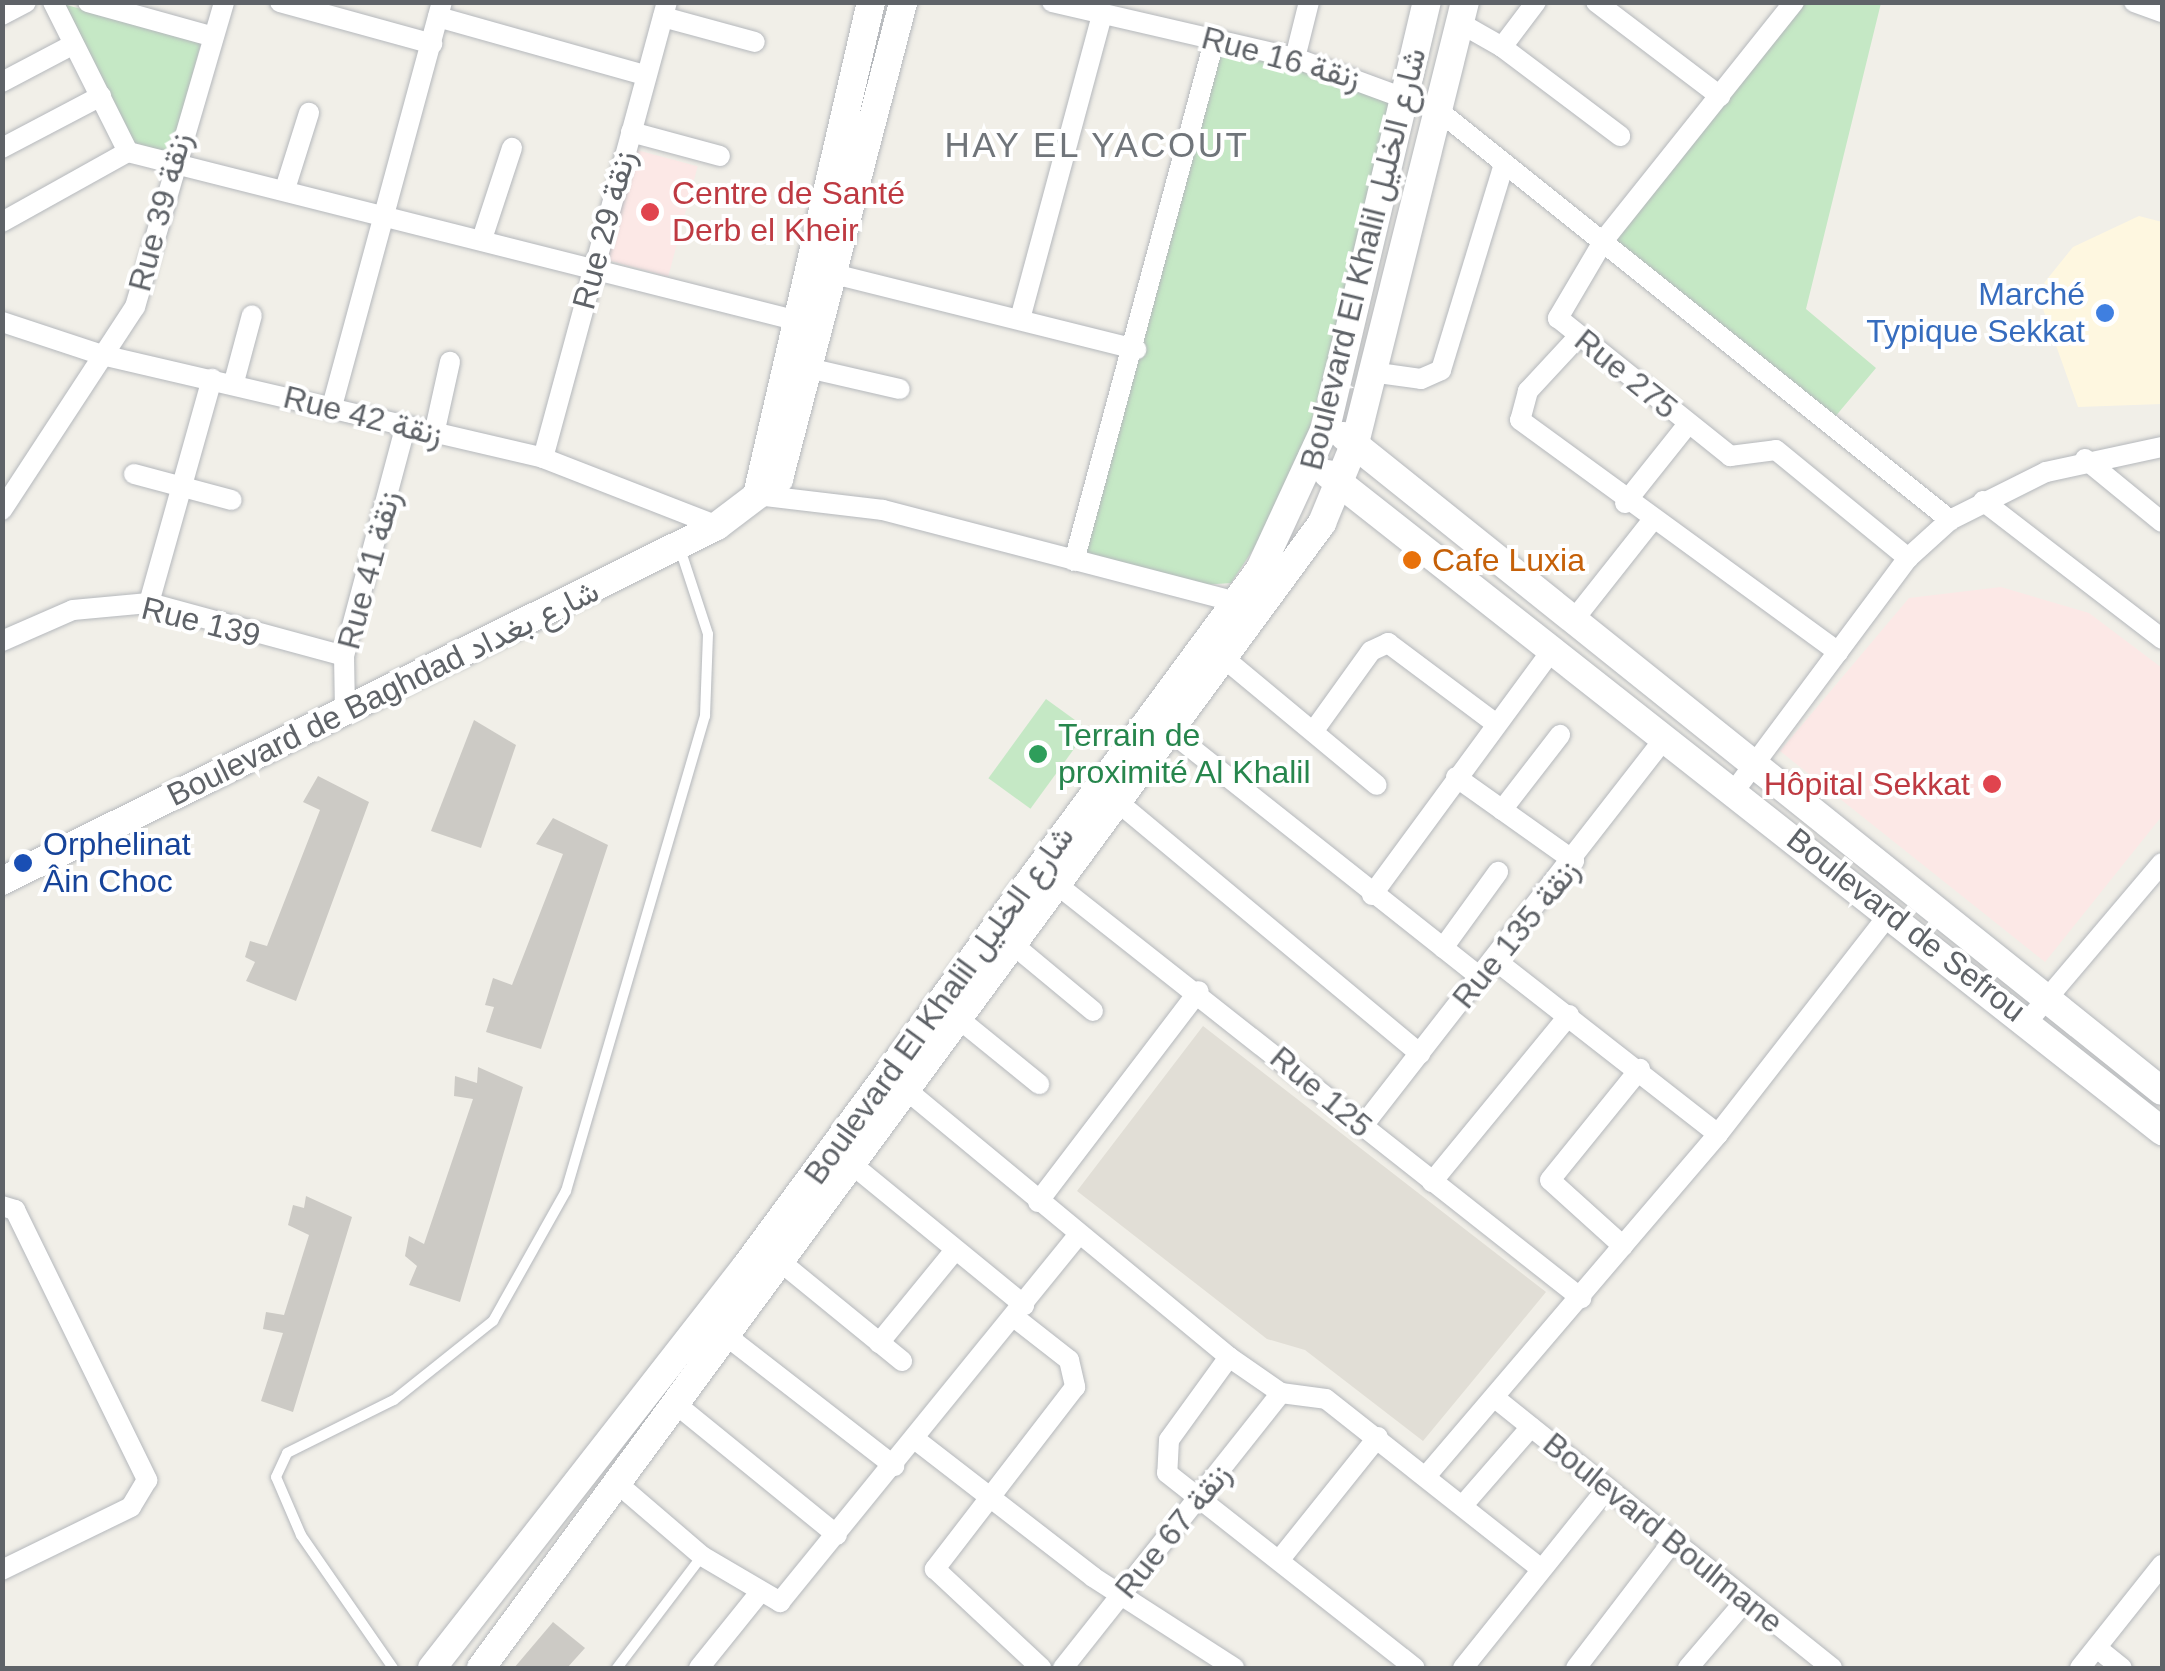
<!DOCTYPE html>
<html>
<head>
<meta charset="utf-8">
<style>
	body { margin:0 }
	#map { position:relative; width:2165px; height:1671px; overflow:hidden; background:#f1efe8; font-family:Arial,Vazirmatn,sans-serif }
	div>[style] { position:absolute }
	.commercial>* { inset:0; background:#fef7e0 }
	.education>* { inset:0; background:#e1ded6 }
	.medical>* { inset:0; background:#fce8e6; transform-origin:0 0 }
	.green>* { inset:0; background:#c5e8c5; transform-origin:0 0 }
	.building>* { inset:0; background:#cccac5 }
	.roads { filter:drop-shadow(0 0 2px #b5b8bc) drop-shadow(0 0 2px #b5b8bc) }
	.lane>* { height:10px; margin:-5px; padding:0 5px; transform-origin:5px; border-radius:5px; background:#fff }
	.street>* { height:20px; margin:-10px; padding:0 10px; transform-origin:10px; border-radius:10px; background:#fff }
	.secondary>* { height:28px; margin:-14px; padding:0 14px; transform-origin:14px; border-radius:14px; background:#fff }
	.dots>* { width:28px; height:28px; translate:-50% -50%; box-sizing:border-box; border:5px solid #fff; border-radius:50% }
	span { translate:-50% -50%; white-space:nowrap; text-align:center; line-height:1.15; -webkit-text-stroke:8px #fff; paint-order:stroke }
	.street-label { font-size:32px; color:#5f6368 }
	.health-label { font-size:32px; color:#be3a42 }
	.left { translate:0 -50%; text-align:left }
	.right { translate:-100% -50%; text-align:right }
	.shop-label { font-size:32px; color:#366cbe }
	.food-label { font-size:32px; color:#c56008 }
	.leisure-label { font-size:32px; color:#27864d }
	.transit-label { font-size:32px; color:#164399 }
	.neighbourhood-label { font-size:35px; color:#70757a; letter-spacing:2.5px }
	.frame { position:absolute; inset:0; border:5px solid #5f6368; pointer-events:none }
</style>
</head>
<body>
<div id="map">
	<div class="commercial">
		<div style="clip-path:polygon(2139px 216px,2162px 222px,2162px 404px,2078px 407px,2043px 309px,2053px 290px,2044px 283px,2073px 247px)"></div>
	</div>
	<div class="education">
		<div style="clip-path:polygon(1203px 1026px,1546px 1292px,1423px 1441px,1305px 1350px,1267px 1339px,1077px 1191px)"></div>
	</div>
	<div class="medical">
		<div style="left:633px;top:149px;width:67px;height:114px;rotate:15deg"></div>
		<div style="clip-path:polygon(2001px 587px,2089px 613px,2162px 668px,2162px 816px,2045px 962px,1780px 751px,1909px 598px)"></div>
	</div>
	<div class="green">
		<div style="clip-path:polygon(1796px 3px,1881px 3px,1806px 309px,1876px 368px,1829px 424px,1605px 239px)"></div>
		<div style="clip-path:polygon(66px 5px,202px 40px,171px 154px,131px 142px)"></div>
		<div style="clip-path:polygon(1219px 40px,1398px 92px,1304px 449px,1276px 515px,1231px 583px,1174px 587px,1078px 561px)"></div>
		<div style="left:1046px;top:699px;width:52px;height:98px;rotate:36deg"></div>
	</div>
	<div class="building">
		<div style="clip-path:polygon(474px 720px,516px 745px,481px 848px,431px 831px)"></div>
		<div style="clip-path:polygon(318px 776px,369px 802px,296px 1001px,246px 981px,255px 962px,245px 957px,250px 941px,267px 946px,320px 810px,303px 802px)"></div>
		<div style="clip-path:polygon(553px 818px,608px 845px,541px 1049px,486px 1032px,494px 1007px,485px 1005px,493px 978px,512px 985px,563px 854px,536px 844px)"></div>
		<div style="clip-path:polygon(478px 1067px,523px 1087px,460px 1302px,409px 1285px,417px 1266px,405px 1256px,409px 1236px,424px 1244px,473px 1099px,454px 1096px,455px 1076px,477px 1083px)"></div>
		<div style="clip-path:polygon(306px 1196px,352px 1217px,293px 1412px,261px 1401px,283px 1333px,263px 1329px,266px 1312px,284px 1315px,309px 1235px,288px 1225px,293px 1205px,304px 1208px)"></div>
		<div style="clip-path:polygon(553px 1622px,585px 1648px,567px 1668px,514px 1668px)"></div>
	</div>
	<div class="roads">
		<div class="lane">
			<div style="left:393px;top:1668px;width:162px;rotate:-124.7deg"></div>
			<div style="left:301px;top:1535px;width:63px;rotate:-113.3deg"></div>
			<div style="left:276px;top:1477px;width:26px;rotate:-65deg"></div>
			<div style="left:287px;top:1453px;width:119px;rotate:-26.4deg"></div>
			<div style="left:394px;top:1400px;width:127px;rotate:-38.6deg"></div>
			<div style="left:493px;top:1321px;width:149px;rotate:-60.7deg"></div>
			<div style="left:566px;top:1191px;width:495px;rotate:-73.7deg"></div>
			<div style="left:705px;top:716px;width:82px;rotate:-87.9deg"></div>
			<div style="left:708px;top:634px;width:93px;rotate:-108.2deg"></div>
			<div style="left:617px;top:1668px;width:141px;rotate:-52.8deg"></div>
		</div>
		<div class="street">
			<div style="left:53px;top:2px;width:168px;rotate:63.4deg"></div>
			<div style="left:88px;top:2px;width:123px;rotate:15.5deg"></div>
			<div style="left:280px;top:2px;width:158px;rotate:15.4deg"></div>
			<div style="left:1052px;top:2px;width:249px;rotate:13deg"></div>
			<div style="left:1295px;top:58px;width:153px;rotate:20.2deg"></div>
			<div style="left:1439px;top:111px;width:655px;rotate:38.67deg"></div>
			<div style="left:1596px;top:2px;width:156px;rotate:37.2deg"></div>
			<div style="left:1794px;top:2px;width:305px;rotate:128.6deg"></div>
			<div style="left:1604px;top:240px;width:91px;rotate:120.5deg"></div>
			<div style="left:1558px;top:318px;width:221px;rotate:38.7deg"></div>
			<div style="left:1730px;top:456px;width:46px;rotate:-7.4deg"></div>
			<div style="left:1776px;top:450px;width:171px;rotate:39.3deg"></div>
			<div style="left:2134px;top:2px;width:30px;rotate:20deg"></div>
			<div style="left:2px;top:15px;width:27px;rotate:-28deg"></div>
			<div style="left:438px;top:17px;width:214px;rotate:15.7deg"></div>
			<div style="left:663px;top:17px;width:95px;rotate:15.2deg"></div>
			<div style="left:1460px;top:23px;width:48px;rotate:29.7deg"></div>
			<div style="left:1502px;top:47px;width:56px;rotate:-52.9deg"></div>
			<div style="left:1502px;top:47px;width:148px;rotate:37deg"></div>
			<div style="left:1295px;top:58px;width:58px;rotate:-76deg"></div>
			<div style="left:2px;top:82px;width:81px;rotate:-27.8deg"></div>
			<div style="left:631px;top:132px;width:92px;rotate:15.1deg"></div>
			<div style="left:2px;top:148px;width:112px;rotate:-27.7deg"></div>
			<div style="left:128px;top:152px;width:703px;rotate:14.15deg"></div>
			<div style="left:285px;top:189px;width:80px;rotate:-72.5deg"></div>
			<div style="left:2px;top:222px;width:144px;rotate:-29.1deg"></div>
			<div style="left:482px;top:239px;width:96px;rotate:-71.8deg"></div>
			<div style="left:822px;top:271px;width:324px;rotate:14deg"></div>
			<div style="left:1020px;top:319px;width:315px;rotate:-74.9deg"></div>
			<div style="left:2px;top:322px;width:105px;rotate:18.3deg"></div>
			<div style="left:102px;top:355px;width:453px;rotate:13.1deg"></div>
			<div style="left:543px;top:458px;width:187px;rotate:21.3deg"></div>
			<div style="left:1578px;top:337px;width:74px;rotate:132.8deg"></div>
			<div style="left:1528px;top:391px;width:30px;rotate:105deg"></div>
			<div style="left:1520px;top:420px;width:394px;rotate:36.1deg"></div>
			<div style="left:808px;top:368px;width:94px;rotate:12.9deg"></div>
			<div style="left:1371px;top:372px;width:50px;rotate:8deg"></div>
			<div style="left:1421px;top:379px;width:22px;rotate:-24deg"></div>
			<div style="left:1441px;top:370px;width:215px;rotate:-73deg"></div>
			<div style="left:234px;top:382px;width:69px;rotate:-75deg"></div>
			<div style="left:331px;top:410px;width:423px;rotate:-74.8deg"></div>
			<div style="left:434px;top:434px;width:74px;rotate:-77.5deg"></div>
			<div style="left:543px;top:458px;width:473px;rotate:-74.8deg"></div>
			<div style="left:2085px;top:459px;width:99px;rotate:39.3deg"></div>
			<div style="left:134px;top:474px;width:101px;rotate:14.9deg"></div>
			<div style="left:757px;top:495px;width:127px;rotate:6.8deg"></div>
			<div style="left:883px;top:510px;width:365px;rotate:14.6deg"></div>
			<div style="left:1983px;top:501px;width:226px;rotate:37.6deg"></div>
			<div style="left:1625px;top:503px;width:101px;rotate:-51.4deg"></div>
			<div style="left:2px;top:510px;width:243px;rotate:-56.8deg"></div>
			<div style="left:135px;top:307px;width:318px;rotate:-73.7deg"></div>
			<div style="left:1074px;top:561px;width:542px;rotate:-74.91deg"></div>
			<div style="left:149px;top:603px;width:233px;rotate:-74.3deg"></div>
			<div style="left:1572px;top:622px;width:127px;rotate:-51.7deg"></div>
			<div style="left:2px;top:641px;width:77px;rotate:-23.6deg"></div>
			<div style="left:73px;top:610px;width:76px;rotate:-5.3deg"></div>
			<div style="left:149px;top:603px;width:202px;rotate:15.2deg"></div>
			<div style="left:1225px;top:659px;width:197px;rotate:39.7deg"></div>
			<div style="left:345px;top:712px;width:56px;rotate:-91deg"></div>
			<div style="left:344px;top:656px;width:235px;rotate:-75deg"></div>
			<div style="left:1315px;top:729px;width:96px;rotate:-54.3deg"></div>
			<div style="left:1371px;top:651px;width:19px;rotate:-25deg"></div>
			<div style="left:1388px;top:643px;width:134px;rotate:36.8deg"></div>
			<div style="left:1171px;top:732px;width:394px;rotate:38.4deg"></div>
			<div style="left:1456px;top:777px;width:145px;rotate:35.4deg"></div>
			<div style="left:1735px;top:790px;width:289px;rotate:-53.3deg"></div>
			<div style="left:1908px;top:558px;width:57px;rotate:-42.1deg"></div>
			<div style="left:1950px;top:520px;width:107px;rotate:-26.6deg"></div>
			<div style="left:2046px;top:472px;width:119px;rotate:-12.2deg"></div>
			<div style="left:1119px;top:803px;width:392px;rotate:39.8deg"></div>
			<div style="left:1502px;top:810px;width:95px;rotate:-52.3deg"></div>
			<div style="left:1060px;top:887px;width:664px;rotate:38.27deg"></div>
			<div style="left:1372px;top:895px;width:303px;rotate:-53.7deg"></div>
			<div style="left:1016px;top:947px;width:100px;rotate:39.7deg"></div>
			<div style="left:1443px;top:948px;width:94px;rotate:-54.1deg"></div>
			<div style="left:1495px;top:960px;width:283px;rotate:38deg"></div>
			<div style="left:2028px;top:1021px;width:207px;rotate:-49.7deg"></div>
			<div style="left:964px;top:1023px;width:97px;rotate:39.1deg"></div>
			<div style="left:898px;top:1083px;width:430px;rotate:39.6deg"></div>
			<div style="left:1229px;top:1357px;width:63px;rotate:34.7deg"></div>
			<div style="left:1281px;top:1393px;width:45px;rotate:7.6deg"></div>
			<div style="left:1326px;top:1399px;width:274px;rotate:38.3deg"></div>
			<div style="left:1362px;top:1127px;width:494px;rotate:-52.1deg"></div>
			<div style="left:854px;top:1166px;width:220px;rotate:39.3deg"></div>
			<div style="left:1432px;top:1182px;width:216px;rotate:-50.6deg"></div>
			<div style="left:1038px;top:1202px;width:265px;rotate:-52.7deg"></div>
			<div style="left:2px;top:1206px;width:14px;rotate:17deg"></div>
			<div style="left:15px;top:1210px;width:301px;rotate:63.9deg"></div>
			<div style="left:147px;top:1480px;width:31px;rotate:121deg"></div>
			<div style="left:131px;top:1507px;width:144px;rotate:154deg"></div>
			<div style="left:1623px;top:1246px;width:98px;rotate:-137.9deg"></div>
			<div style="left:1550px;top:1180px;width:143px;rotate:-51deg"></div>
			<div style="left:782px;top:1263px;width:155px;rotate:39.2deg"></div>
			<div style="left:1014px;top:1317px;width:70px;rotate:38deg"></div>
			<div style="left:1069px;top:1360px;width:28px;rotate:77deg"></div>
			<div style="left:1075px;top:1387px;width:230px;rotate:127.6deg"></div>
			<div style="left:935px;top:1569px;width:145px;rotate:43deg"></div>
			<div style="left:715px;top:1327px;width:227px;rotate:37.8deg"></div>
			<div style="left:879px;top:1343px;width:120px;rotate:-50.7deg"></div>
			<div style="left:1229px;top:1357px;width:102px;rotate:125.9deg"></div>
			<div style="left:1169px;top:1440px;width:33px;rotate:93deg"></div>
			<div style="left:1167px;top:1473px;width:315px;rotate:38.2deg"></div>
			<div style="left:1495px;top:1398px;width:432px;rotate:38.7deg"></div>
			<div style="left:677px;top:1405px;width:206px;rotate:39.1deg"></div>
			<div style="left:916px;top:1440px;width:224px;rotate:37.7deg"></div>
			<div style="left:1093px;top:1577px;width:168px;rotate:32.8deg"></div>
			<div style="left:1427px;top:1475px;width:448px;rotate:-49.5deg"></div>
			<div style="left:1718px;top:1134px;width:276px;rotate:-52.1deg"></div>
			<div style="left:618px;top:1484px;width:111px;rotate:40.6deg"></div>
			<div style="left:702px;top:1556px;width:91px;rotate:30.5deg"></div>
			<div style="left:780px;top:1602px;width:471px;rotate:-50.9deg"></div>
			<div style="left:1464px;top:1504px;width:102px;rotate:-49deg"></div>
			<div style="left:1281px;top:1558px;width:155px;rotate:-51.3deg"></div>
			<div style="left:2097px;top:1648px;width:32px;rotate:39deg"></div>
			<div style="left:699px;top:1668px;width:94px;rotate:-51.1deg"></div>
			<div style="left:1063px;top:1668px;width:351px;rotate:-51.6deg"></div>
			<div style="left:1463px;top:1668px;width:231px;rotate:-51.3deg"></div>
			<div style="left:1576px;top:1668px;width:160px;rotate:-52.6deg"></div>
			<div style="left:1688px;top:1668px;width:89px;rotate:-49.5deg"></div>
			<div style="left:2080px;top:1668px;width:132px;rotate:-51.5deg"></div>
		</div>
		<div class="secondary">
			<div style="left:1344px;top:436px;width:1048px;rotate:38.69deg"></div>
			<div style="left:1328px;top:474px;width:1062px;rotate:38.23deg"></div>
			<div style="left:757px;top:495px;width:506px;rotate:-76.98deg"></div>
			<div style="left:2px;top:881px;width:798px;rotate:-26.4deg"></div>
			<div style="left:717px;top:526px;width:78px;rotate:-37.2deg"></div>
			<div style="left:779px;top:479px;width:493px;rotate:-75.4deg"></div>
			<div style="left:432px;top:1668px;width:510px;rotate:-52.01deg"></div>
			<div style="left:746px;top:1266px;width:866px;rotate:-53.59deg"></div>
			<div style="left:1260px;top:569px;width:160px;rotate:-65.2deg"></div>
			<div style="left:1327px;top:424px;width:434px;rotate:-76.7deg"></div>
			<div style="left:481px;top:1668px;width:1421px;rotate:-53.7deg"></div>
			<div style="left:1322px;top:523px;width:87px;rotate:-67.6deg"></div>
			<div style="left:1355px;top:443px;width:455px;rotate:-76deg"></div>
		</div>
	</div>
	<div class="dots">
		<div style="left:650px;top:212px;background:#e0444e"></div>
		<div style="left:2105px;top:313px;background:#3f7fe0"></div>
		<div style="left:1412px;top:560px;background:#e8710a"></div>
		<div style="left:1038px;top:754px;background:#2e9e5b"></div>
		<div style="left:1992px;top:784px;background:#e0444e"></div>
		<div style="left:23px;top:863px;background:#1a4fb4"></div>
	</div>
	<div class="street-label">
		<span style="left:1281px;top:58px;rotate:15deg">Rue 16 زنقة</span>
		<span style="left:160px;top:212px;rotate:-75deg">Rue 39 زنقة</span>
		<span style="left:604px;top:230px;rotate:-75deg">Rue 29 زنقة</span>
		<span style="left:1363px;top:259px;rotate:-76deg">Boulevard El Khalil شارع الخليل</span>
		<span style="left:1626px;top:374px;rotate:39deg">Rue 275</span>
		<span style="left:363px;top:416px;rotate:14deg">Rue 42 زنقة</span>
		<span style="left:369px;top:570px;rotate:-75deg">Rue 41 زنقة</span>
		<span style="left:201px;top:622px;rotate:14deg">Rue 139</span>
		<span style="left:383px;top:693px;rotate:-26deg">Boulevard de Baghdad شارع بغداد</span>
		<span style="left:1906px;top:925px;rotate:38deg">Boulevard de Sefrou</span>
		<span style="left:1516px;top:934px;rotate:-51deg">Rue 135 زنقة</span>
		<span style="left:939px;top:1005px;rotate:-54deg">Boulevard El Khalil شارع الخليل</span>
		<span style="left:1321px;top:1092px;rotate:40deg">Rue 125</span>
		<span style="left:1173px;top:1531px;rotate:-51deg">Rue 67 زنقة</span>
		<span style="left:1663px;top:1533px;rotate:39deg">Boulevard Boulmane</span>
	</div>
	<div class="health-label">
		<span class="left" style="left:672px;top:212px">Centre de Santé<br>Derb el Kheir</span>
		<span class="right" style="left:1970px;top:784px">Hôpital Sekkat</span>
	</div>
	<div class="shop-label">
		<span class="right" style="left:2085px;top:313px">Marché<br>Typique Sekkat</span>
	</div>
	<div class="food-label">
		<span class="left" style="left:1432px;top:560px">Cafe Luxia</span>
	</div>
	<div class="leisure-label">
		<span class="left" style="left:1058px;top:754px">Terrain de<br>proximité Al Khalil</span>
	</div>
	<div class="transit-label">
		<span class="left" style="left:43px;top:863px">Orphelinat<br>Âin Choc</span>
	</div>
	<div class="neighbourhood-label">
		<span style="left:1097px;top:145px">HAY EL YACOUT</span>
	</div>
	<div class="frame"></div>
</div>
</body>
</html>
